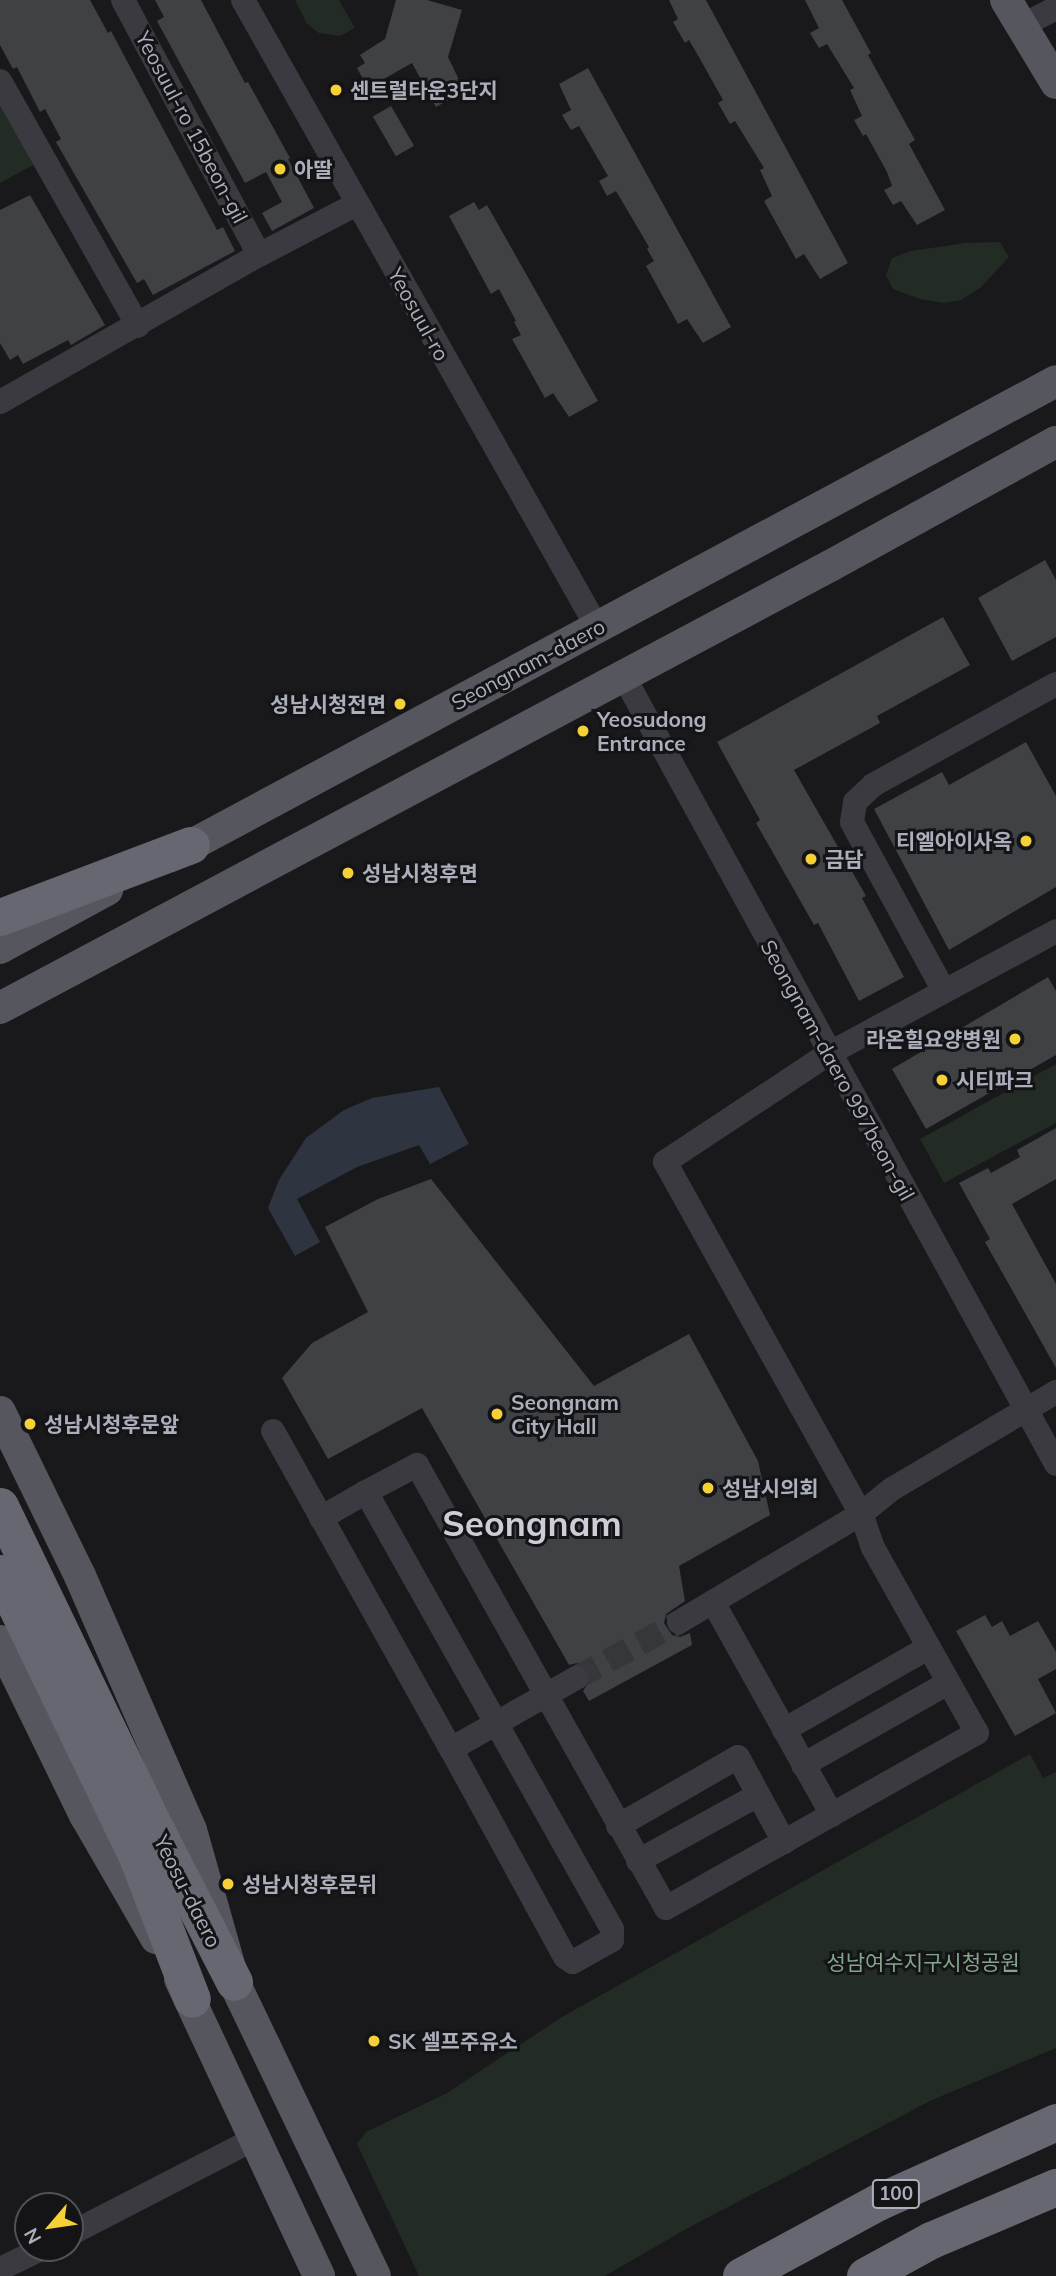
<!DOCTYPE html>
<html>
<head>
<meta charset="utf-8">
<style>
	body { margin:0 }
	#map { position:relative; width:1056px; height:2276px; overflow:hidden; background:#19191b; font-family:Mulish,"Noto Sans KR",sans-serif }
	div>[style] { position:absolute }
	.green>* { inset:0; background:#232b25 }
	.water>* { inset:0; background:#2e3540 }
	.building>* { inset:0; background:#404145; transform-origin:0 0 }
	.minor-tunnel>* { height:24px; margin-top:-12px; transform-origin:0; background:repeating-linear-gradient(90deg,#36373b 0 24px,transparent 0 36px) }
	.minor>* { height:24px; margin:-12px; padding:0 12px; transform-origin:12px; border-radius:12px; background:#3a3a40 }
	.major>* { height:32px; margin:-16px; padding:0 16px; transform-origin:16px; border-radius:16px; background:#56565f }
	.highway>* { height:37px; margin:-18.5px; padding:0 18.5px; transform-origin:18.5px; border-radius:18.5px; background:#666771 }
	.dots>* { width:19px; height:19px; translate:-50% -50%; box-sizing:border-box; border:4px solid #141416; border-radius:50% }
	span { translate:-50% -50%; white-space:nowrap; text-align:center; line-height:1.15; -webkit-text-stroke:6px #141416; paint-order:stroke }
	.shield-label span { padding:2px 5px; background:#141416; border:2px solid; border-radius:5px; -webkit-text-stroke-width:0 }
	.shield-label { font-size:19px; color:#abaebb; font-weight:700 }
	.poi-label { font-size:21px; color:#abaebb; font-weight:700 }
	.left { translate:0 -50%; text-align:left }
	.right { translate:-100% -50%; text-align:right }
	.street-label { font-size:21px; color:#abaebb }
	.park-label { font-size:21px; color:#82a689 }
	.town-label { font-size:35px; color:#cccdd7; font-weight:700 }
	.north { position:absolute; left:14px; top:2192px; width:70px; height:70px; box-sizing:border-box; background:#141416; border:2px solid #505258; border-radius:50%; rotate:241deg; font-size:19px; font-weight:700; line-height:28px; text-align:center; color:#abaebb }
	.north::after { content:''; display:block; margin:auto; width:24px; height:32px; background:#f5d137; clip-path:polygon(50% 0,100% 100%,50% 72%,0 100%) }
</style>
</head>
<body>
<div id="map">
	<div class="green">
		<div style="clip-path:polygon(295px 0,339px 0,355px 28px,340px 36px,319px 33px,307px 24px)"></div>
		<div style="clip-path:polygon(0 95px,37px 163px,0 183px)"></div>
		<div style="clip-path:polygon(1000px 242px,1009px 257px,980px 288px,961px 300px,943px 303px,920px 299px,893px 289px,886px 275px,892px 258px,911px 251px,965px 243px)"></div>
		<div style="clip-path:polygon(1056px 1064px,1056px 1123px,944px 1183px,920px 1139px)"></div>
		<div style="clip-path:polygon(1030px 1754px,1043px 1778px,1056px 1772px,1056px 2048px,932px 2100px,686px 2229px,605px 2276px,419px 2276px,357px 2144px,366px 2132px,447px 2093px,562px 2017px)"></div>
	</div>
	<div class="water">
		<div style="clip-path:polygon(439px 1087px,469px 1144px,430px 1164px,419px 1145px,357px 1167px,297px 1199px,320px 1242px,295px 1256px,268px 1208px,279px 1180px,306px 1138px,344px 1110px,372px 1098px)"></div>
	</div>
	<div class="building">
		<div style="clip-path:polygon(0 0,90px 0,108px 33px,111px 31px,217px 230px,223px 227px,235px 251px,153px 295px,144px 279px,137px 283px,56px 142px,61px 139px,45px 109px,40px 112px,17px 67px,13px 69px,0 45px)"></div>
		<div style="clip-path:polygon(155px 0,201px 0,245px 83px,248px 82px,290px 158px,288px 159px,314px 208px,272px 231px,262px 213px,282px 202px,266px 172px,245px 183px,157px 21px,164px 17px)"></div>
		<div style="clip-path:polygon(396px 0,427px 0,462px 10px,448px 57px,461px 84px,452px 89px,456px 96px,436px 107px,412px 63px,368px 88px,357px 68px,365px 63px,360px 55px,385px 39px)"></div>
		<div style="clip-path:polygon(669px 0,706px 0,848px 263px,820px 279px,804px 254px,796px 259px,764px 201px,772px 196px,760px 170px,764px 168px,735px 121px,730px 124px,718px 103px,723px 100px,700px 59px,689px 40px,685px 43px,673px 22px,678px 19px)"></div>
		<div style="clip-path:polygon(805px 0,842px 0,871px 53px,868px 55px,915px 140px,909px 144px,945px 210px,917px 225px,901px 201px,893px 205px,884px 190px,892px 186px,887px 172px,866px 134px,863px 136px,854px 120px,862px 116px,850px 90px,854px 88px,827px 44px,819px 48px,810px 33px,819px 28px)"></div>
		<div style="clip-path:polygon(588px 68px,731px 327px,703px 343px,687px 319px,678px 324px,646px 266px,654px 261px,647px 249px,649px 247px,616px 191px,607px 196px,599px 181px,608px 176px,579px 126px,571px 130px,562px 115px,571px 110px,559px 84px)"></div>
		<div style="left:391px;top:106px;width:46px;height:21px;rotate:60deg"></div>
		<div style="clip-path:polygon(30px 195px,105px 325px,71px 345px,68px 340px,23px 364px,18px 355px,10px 360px,0 343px,0 210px)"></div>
		<div style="clip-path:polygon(474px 202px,479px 210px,487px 205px,598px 401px,569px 417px,553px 393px,545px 398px,512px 339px,521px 335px,514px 322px,516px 321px,499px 289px,491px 294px,449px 216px)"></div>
		<div style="clip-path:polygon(1045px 560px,1056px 580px,1056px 637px,1012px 661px,978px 598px)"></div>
		<div style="clip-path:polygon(943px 617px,970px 665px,877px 716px,880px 723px,794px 770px,866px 896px,862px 898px,904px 977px,859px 1001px,818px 923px,814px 925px,756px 823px,760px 820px,717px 742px)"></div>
		<div style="clip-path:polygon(1026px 742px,1056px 796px,1056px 887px,949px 950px,874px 809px,942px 772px,949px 785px)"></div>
		<div style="clip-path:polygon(1048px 977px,1056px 991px,1056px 1055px,926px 1129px,892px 1069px)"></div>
		<div style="clip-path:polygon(1056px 1128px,1056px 1179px,1012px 1204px,1056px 1284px,1056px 1368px,985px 1242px,990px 1239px,959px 1183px,988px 1168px,991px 1173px,1020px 1157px,1017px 1150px)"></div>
		<div style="clip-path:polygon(431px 1179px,594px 1386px,689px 1334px,758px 1461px,770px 1515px,679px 1566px,685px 1601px,666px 1614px,664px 1623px,672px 1635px,680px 1637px,690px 1633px,692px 1645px,589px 1701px,583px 1691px,591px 1679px,589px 1670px,577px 1663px,569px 1665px,422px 1408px,328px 1459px,282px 1378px,312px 1343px,368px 1312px,325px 1227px,378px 1199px)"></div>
		<div style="clip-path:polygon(985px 1615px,992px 1627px,1002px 1621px,1010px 1636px,1038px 1621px,1056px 1652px,1056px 1669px,1038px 1679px,1056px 1713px,1015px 1736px,956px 1631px)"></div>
	</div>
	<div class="minor-tunnel">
		<div style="left:576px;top:1678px;width:117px;rotate:-28.5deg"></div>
	</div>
	<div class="minor">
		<div style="left:123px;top:0;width:289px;rotate:61.9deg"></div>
		<div style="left:243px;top:0;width:720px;rotate:60.55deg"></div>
		<div style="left:1021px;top:26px;width:39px;rotate:-27deg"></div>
		<div style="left:0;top:81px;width:281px;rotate:60.6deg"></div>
		<div style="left:0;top:402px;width:298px;rotate:-29.6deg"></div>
		<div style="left:259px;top:255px;width:110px;rotate:-27.5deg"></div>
		<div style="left:623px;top:675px;width:900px;rotate:61.24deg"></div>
		<div style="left:944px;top:991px;width:192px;rotate:-118.6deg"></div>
		<div style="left:852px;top:822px;width:20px;rotate:-81deg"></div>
		<div style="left:855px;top:802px;width:25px;rotate:-43deg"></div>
		<div style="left:873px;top:785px;width:209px;rotate:-28.9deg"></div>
		<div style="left:273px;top:1431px;width:364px;rotate:60.8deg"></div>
		<div style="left:451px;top:1749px;width:144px;rotate:-29.6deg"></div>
		<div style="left:366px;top:1492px;width:58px;rotate:-27.9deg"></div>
		<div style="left:417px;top:1465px;width:508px;rotate:60.66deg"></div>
		<div style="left:666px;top:1908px;width:357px;rotate:-29.4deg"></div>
		<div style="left:977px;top:1733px;width:212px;rotate:-119.3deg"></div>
		<div style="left:873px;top:1548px;width:36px;rotate:-109deg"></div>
		<div style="left:861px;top:1514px;width:403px;rotate:-119.1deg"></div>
		<div style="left:665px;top:1162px;width:196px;rotate:-33.5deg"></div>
		<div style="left:828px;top:1054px;width:259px;rotate:-28.3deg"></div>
		<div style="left:321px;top:1518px;width:52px;rotate:-30deg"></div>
		<div style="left:366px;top:1492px;width:501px;rotate:60.62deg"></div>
		<div style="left:612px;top:1929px;width:11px;rotate:90deg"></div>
		<div style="left:612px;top:1940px;width:45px;rotate:150.6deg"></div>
		<div style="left:573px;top:1962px;width:9px;rotate:-148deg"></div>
		<div style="left:565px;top:1957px;width:237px;rotate:-118.7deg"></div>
		<div style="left:713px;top:1602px;width:244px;rotate:60.8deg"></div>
		<div style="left:679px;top:1622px;width:212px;rotate:-30.7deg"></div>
		<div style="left:861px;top:1514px;width:40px;rotate:-39deg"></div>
		<div style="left:892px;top:1489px;width:191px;rotate:-30.6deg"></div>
		<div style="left:784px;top:1730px;width:166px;rotate:-29.7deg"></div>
		<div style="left:803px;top:1765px;width:167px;rotate:-29.5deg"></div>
		<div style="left:618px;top:1826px;width:138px;rotate:-29.9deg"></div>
		<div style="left:738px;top:1757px;width:97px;rotate:61.6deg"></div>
		<div style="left:638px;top:1861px;width:137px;rotate:-28.8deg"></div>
		<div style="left:70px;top:2234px;width:207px;rotate:-27.3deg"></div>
		<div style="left:0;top:2269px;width:48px;rotate:-26deg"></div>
	</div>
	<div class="major">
		<div style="left:1006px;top:0;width:97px;rotate:58.9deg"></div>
		<div style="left:171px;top:856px;width:1004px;rotate:-28.22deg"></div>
		<div style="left:0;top:948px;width:122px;rotate:-28.5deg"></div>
		<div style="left:0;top:1008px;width:940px;rotate:-28.04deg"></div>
		<div style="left:830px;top:566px;width:258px;rotate:-28.8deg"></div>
		<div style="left:0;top:1412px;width:182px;rotate:64deg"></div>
		<div style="left:80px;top:1576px;width:277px;rotate:66.4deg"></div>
		<div style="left:191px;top:1830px;width:158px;rotate:74.2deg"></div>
		<div style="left:234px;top:1982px;width:326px;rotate:64.4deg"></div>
		<div style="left:0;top:1641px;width:194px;rotate:64deg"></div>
		<div style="left:85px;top:1815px;width:142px;rotate:60deg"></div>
		<div style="left:180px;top:1979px;width:328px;rotate:64.9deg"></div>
	</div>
	<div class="highway">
		<div style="left:0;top:917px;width:204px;rotate:-20.7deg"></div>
		<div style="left:0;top:1506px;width:357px;rotate:64.3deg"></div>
		<div style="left:155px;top:1828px;width:173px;rotate:62.8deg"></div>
		<div style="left:0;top:1573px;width:312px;rotate:64.2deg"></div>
		<div style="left:136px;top:1854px;width:155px;rotate:68.9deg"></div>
		<div style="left:741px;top:2276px;width:156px;rotate:-28.4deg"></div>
		<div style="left:878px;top:2202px;width:195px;rotate:-24.2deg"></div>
		<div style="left:865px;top:2276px;width:75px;rotate:-28.6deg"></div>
		<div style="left:931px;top:2240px;width:136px;rotate:-23deg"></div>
	</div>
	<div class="dots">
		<div style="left:336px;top:90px;background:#f5d137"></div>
		<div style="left:280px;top:169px;background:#f5d137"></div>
		<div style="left:400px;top:704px;background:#f5d137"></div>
		<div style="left:583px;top:731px;background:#f5d137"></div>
		<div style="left:1026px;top:841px;background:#f5d137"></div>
		<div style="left:811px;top:859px;background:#f5d137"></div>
		<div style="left:348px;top:873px;background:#f5d137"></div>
		<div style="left:1015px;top:1039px;background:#f5d137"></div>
		<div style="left:942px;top:1080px;background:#f5d137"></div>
		<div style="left:497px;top:1414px;background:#f5d137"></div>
		<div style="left:30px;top:1424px;background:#f5d137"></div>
		<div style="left:708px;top:1488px;background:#f5d137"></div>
		<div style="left:228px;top:1884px;background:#f5d137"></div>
		<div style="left:374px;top:2041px;background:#f5d137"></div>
	</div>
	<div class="shield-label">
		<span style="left:896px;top:2194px">100</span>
	</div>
	<div class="poi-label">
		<span class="left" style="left:350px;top:90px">센트럴타운3단지</span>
		<span class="left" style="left:294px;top:169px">아딸</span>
		<span class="right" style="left:386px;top:704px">성남시청전면</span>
		<span class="left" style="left:597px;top:731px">Yeosudong<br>Entrance</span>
		<span class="right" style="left:1012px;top:841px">티엘아이사옥</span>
		<span class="left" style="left:825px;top:859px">금담</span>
		<span class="left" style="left:362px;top:873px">성남시청후면</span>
		<span class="right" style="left:1001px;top:1039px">라온힐요양병원</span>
		<span class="left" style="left:956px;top:1080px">시티파크</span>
		<span class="left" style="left:511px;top:1414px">Seongnam<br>City Hall</span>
		<span class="left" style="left:44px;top:1424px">성남시청후문앞</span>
		<span class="left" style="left:722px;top:1488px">성남시의회</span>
		<span class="left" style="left:242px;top:1884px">성남시청후문뒤</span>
		<span class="left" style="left:388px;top:2041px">SK 셀프주유소</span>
	</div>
	<div class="street-label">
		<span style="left:192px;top:127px;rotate:62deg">Yeosuul-ro 15beon-gil</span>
		<span style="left:419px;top:314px;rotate:61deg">Yeosuul-ro</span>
		<span style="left:528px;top:664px;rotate:-28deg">Seongnam-daero</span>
		<span style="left:838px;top:1070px;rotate:61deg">Seongnam-daero 997beon-gil</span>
		<span style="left:188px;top:1891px;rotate:63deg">Yeosu-daero</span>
	</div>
	<div class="park-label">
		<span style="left:923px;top:1962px">성남여수지구시청공원</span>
	</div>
	<div class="town-label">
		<span style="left:532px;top:1523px">Seongnam</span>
	</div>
	<div class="north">N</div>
</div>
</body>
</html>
